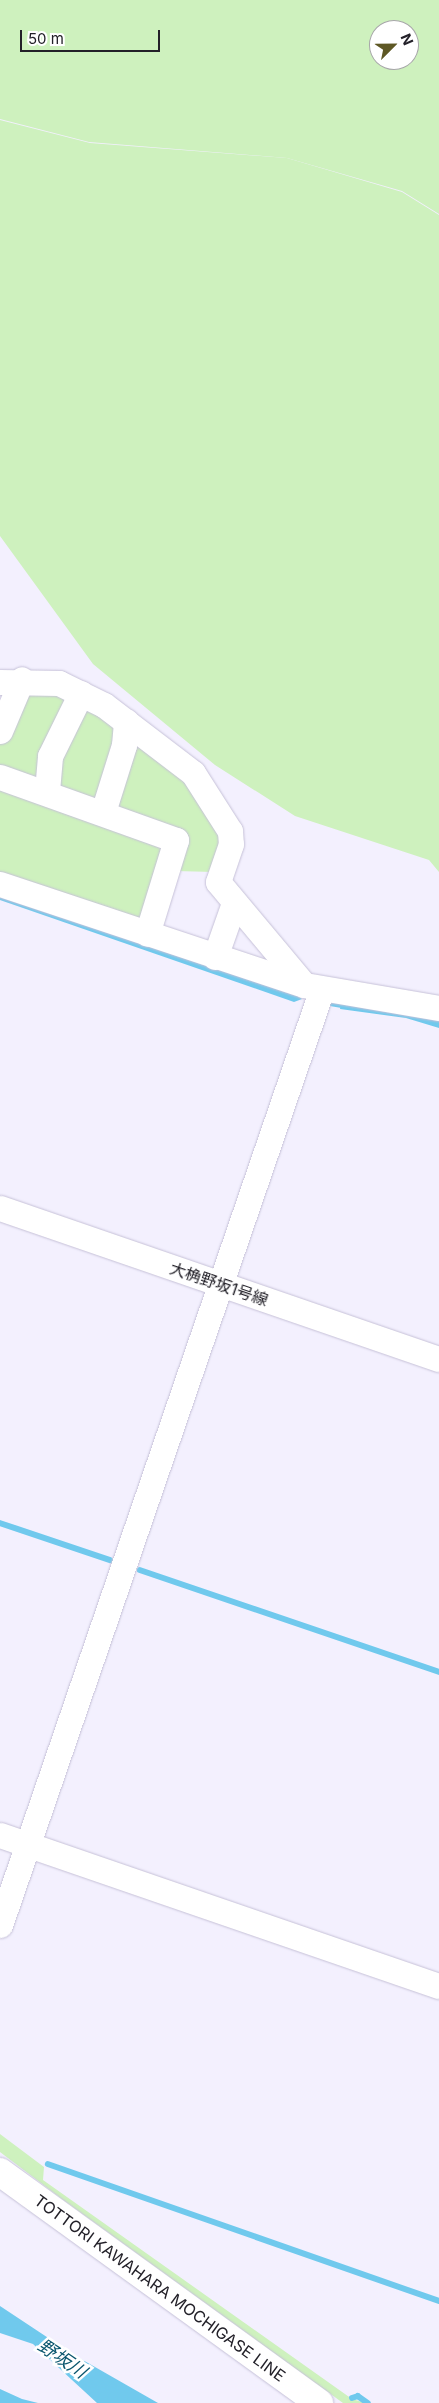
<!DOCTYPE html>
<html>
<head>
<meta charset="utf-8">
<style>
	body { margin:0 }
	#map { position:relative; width:439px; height:2403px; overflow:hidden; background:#f3f0fe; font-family:Inter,"Noto Sans JP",sans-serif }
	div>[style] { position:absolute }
	.green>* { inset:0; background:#cef1be }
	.water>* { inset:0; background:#70c9ed }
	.stream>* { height:5.5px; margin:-2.75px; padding:0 2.75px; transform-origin:2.75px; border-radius:2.75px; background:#70c9ed }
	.roads { filter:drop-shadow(0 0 1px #c6c1d8) drop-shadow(0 0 1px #c6c1d8) }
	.minor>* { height:25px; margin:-12.5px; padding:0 12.5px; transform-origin:12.5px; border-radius:12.5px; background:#fff }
	.major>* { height:28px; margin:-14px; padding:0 14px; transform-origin:14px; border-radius:14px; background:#fff }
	span { translate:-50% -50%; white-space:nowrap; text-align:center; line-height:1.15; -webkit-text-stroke:5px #fff; paint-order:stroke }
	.street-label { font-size:16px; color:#232129 }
	.water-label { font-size:18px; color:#0a566e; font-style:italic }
	.north { position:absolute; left:369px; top:20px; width:50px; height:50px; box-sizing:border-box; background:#fff; border:1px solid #a7a6a9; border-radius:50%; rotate:67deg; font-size:14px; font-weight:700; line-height:20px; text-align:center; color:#232129 }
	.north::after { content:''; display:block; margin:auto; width:18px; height:22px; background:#5e5825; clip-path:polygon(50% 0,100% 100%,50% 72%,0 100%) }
	.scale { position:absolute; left:20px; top:30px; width:140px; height:22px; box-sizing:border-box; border:2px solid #232129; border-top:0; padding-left:6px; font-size:15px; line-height:18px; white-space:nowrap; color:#232129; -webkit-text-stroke:4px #fff; paint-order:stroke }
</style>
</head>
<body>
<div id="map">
	<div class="green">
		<div style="clip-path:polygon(evenodd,0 0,439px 0,439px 214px,402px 191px,287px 158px,89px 142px,0 119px,0 0,379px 30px,409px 30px,409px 60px,379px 60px,379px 30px)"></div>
		<div style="clip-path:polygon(0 120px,90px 143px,287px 158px,402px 192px,439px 215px,439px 872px,429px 860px,295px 816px,215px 765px,93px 664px,0 536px)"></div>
		<div style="clip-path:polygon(25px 684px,75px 695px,42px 782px,0 771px,0 744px)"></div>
		<div style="clip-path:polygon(82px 699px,116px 721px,100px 805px,56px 787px,52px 761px)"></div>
		<div style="clip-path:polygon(133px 734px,186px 774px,224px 832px,214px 872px,175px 871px,183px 846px,109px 809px)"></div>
		<div style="clip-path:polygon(0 783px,165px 842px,141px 926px,0 879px)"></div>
		<div style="clip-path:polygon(0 2134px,44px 2167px,43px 2180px,352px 2399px,366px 2403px,343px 2403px,62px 2199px,0 2152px)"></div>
	</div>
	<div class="water">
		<div style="clip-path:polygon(0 894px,295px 993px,302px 999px,294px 1002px,0 900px)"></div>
		<div style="clip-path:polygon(341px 1003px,410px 1011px,439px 1021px,439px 1028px,406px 1018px,340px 1009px)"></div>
		<div style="clip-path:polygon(0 2306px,74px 2355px,158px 2403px,97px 2403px,33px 2344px,0 2333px)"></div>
		<div style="clip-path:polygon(0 2389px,22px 2399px,38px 2403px,0 2403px)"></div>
	</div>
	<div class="stream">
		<div style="left:325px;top:1002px;width:23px;rotate:10deg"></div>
		<div style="left:0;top:1523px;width:116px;rotate:18.6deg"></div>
		<div style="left:140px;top:1570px;width:316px;rotate:18.8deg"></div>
		<div style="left:48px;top:2164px;width:414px;rotate:19.3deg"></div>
		<div style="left:352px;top:2398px;width:6px;rotate:-18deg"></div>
		<div style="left:358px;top:2396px;width:12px;rotate:35deg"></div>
	</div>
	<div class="roads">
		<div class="minor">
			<div style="left:0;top:682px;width:59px;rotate:1deg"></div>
			<div style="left:59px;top:683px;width:50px;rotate:26.1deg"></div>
			<div style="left:104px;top:705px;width:112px;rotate:37.4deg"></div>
			<div style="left:193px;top:773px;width:69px;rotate:57.5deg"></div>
			<div style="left:230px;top:831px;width:13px;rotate:86deg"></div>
			<div style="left:231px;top:844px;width:40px;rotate:108.9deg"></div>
			<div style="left:218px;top:882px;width:134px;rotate:50.1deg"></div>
			<div style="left:0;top:731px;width:56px;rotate:-67.1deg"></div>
			<div style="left:0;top:777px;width:187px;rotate:19.7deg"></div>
			<div style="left:176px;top:840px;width:98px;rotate:107.1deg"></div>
			<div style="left:47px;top:791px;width:35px;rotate:-85deg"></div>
			<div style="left:50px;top:756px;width:70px;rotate:-63.8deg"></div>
			<div style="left:103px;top:812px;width:70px;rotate:-72.6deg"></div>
			<div style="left:124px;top:745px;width:24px;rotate:-85deg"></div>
			<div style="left:0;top:884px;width:320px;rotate:18.4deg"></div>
			<div style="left:304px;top:985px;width:137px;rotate:9.7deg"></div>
			<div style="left:215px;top:957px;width:57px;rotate:-70.6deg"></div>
			<div style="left:0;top:1208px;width:464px;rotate:19deg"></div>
			<div style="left:0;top:1835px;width:464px;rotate:19deg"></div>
			<div style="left:0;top:1925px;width:990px;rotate:-71.02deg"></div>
		</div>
		<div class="major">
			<div style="left:0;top:2172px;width:394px;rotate:35.9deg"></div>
		</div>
	</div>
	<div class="street-label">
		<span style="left:219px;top:1284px;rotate:19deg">大桷野坂1号線</span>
		<span style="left:160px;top:2288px;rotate:36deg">TOTTORI KAWAHARA MOCHIGASE LINE</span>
	</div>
	<div class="water-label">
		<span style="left:62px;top:2359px;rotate:34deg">野坂川</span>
	</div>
	<div class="north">N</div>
	<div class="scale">50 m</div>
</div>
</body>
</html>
